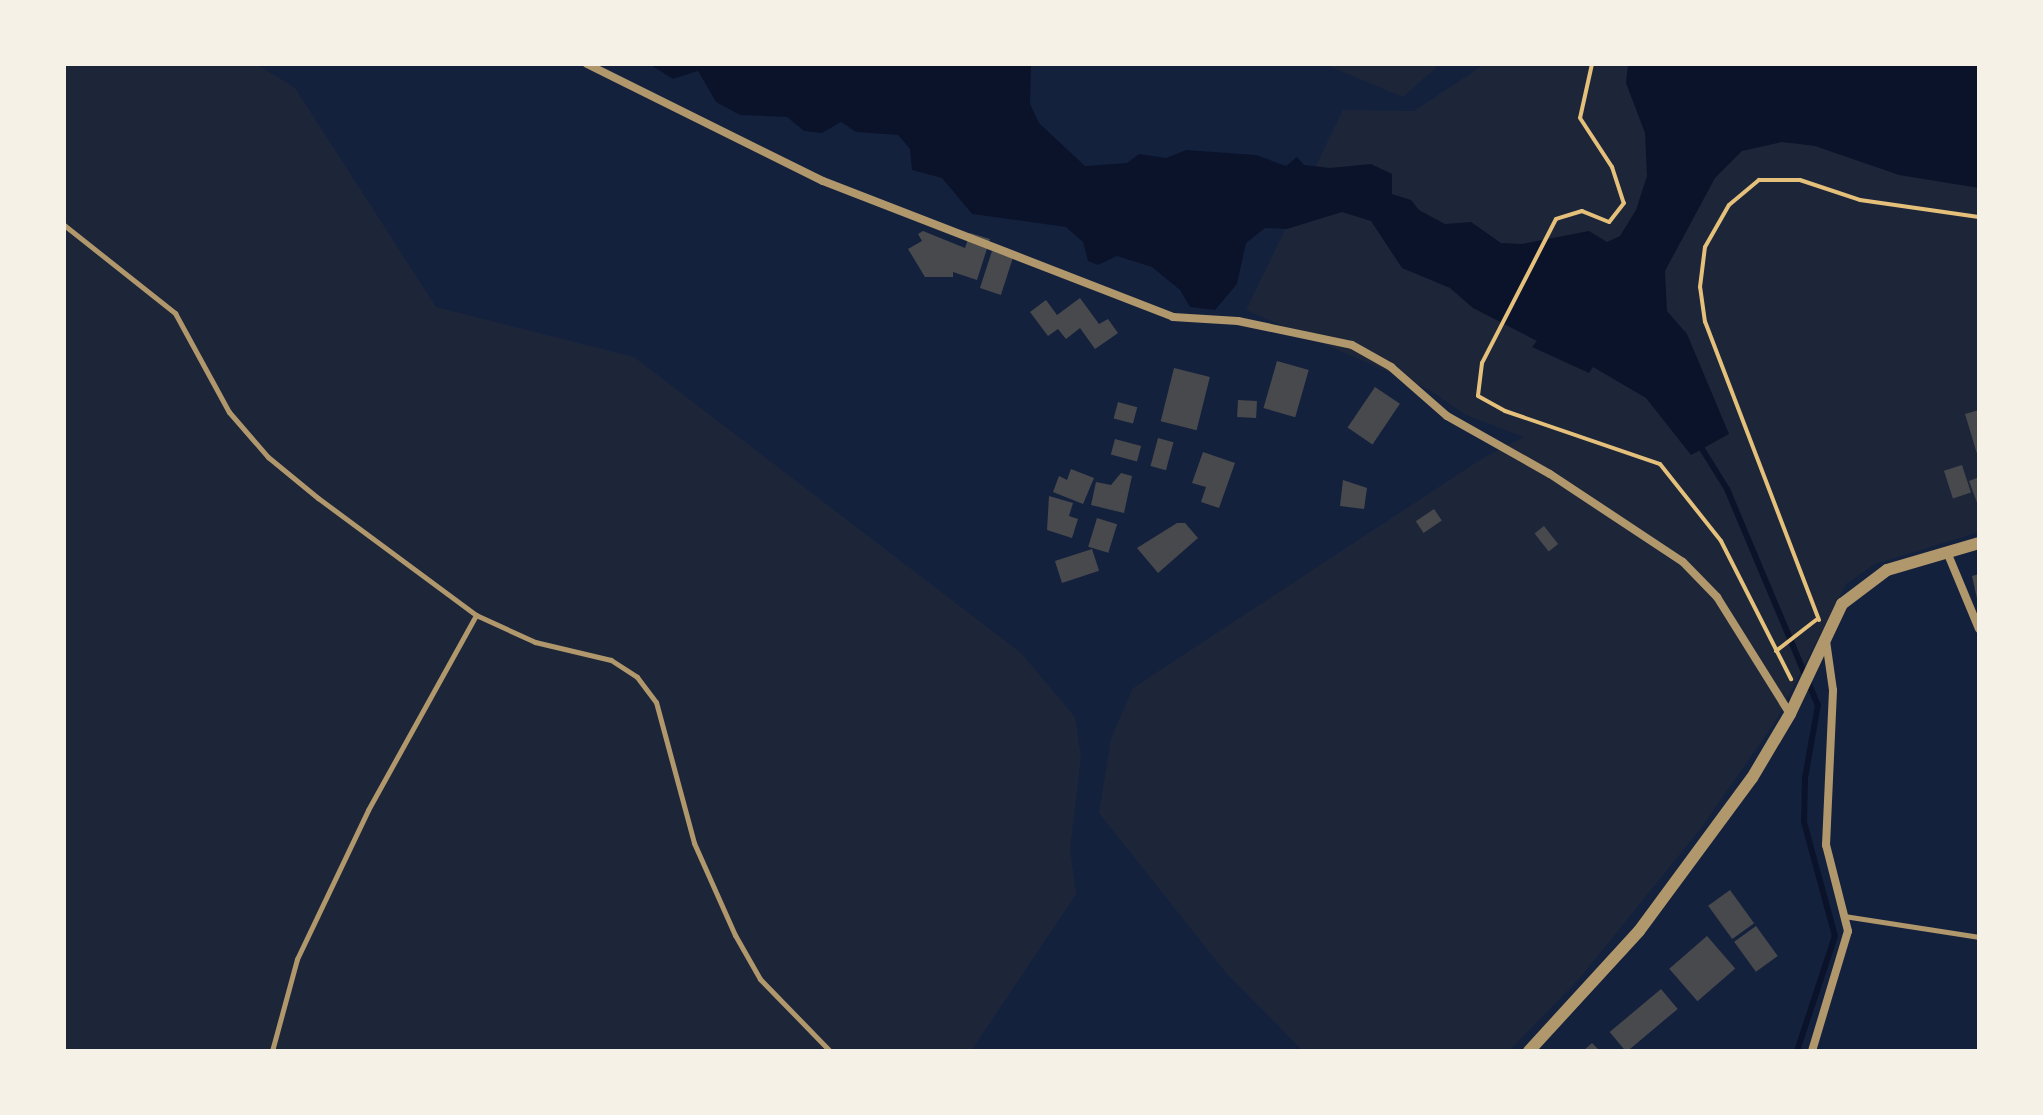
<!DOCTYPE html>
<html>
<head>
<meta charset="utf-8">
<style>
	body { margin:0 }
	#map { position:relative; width:2043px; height:1115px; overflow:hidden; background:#14213d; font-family:"DM Sans",sans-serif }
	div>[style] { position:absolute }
	.green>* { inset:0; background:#1d2539 }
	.water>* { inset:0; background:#0b132b }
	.stream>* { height:6px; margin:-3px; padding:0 3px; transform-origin:3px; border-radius:3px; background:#0b132b }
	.building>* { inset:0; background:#48494c; transform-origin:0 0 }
	.path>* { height:4px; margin:-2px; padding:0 2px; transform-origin:2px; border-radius:2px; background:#e5c07b }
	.service>* { height:5px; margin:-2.5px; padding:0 2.5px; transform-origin:2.5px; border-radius:2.5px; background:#b1986c }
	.minor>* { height:8px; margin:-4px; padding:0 4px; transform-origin:4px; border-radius:4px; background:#b1986c }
	.tertiary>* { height:12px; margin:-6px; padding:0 6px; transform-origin:6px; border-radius:6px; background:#b1986c }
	span { translate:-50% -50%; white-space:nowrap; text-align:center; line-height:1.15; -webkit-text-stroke:8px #f6f1e7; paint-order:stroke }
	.frame { position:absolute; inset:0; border:66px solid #f6f1e7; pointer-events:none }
</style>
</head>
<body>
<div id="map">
	<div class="green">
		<div style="clip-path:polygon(64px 64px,256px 64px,295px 88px,436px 307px,634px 357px,1021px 653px,1075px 717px,1081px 757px,1070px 849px,1076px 894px,971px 1051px,64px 1051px)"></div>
		<div style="clip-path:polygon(1324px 64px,1440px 64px,1403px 97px)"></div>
		<div style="clip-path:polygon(1485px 64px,1979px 64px,1979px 532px,1875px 564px,1846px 584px,1775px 722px,1701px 828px,1579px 979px,1509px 1051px,1303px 1051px,1227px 974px,1099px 813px,1111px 738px,1133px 688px,1483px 458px,1524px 437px,1466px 415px,1428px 389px,1246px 310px,1343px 110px,1414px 111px)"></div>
	</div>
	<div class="water">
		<div style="clip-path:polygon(649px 64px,1031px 64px,1030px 104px,1039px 123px,1085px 166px,1127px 163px,1139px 154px,1166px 158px,1186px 150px,1256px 155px,1286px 166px,1297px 157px,1304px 165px,1330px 168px,1371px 164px,1392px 174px,1392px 194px,1411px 200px,1419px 210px,1445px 224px,1471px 222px,1501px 243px,1522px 244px,1589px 231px,1607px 242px,1620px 236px,1636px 210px,1647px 176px,1645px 133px,1626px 83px,1628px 64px,1979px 64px,1979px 188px,1899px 175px,1815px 146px,1782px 142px,1742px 151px,1715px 178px,1665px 271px,1667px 311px,1687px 334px,1729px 434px,1691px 455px,1646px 398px,1593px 367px,1589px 373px,1532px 347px,1537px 341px,1473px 308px,1450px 288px,1402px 268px,1371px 221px,1342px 212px,1287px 229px,1265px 228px,1246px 243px,1237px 284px,1215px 310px,1190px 307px,1180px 290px,1152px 267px,1117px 256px,1098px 265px,1088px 261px,1083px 242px,1066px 227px,972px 214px,942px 178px,912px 170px,910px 149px,898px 135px,856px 132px,841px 122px,822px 133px,804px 131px,787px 117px,740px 115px,716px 102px,698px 71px,673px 79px)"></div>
	</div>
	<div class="stream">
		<div style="left:1699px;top:444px;width:53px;rotate:58.1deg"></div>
		<div style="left:1727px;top:489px;width:234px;rotate:67.2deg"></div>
		<div style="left:1818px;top:705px;width:74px;rotate:100.1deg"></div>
		<div style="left:1805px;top:778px;width:44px;rotate:91.3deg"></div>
		<div style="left:1804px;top:822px;width:118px;rotate:74.8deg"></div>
		<div style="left:1835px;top:936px;width:121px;rotate:108.3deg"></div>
	</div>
	<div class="building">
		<div style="clip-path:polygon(923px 231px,965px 248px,970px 233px,990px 239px,977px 280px,953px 272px,953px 277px,925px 277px,908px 249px,922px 241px,918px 234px)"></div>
		<div style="left:992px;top:251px;width:22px;height:39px;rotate:18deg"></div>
		<div style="clip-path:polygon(1080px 298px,1099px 324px,1108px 319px,1118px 333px,1095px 349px,1080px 328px,1066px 339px,1058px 329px,1048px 336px,1030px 312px,1046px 300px,1057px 315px)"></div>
		<div style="left:1277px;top:361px;width:33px;height:49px;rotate:16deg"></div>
		<div style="left:1174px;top:368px;width:37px;height:55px;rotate:14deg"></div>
		<div style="left:1375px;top:387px;width:30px;height:49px;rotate:34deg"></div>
		<div style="left:1238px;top:400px;width:19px;height:17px;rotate:3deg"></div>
		<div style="left:1118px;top:402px;width:20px;height:17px;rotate:15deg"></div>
		<div style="clip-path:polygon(1979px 410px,1979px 456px,1978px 457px,1965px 414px)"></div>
		<div style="left:1158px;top:438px;width:16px;height:29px;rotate:15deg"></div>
		<div style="left:1115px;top:439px;width:27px;height:16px;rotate:15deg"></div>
		<div style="clip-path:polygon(1203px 452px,1235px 463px,1219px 508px,1201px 502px,1206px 487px,1192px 483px)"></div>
		<div style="left:1962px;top:465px;width:29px;height:19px;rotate:72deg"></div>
		<div style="clip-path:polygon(1071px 469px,1094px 478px,1083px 504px,1053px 492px,1059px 476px,1067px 480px)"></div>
		<div style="clip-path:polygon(1121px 473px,1132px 476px,1124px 513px,1091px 505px,1096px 482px,1111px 485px)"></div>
		<div style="clip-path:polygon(1979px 477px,1979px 508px,1969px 481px)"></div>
		<div style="clip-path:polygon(1343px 480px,1367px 488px,1364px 509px,1340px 506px)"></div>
		<div style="clip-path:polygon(1049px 496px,1073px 503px,1069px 516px,1078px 519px,1072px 538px,1047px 530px)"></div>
		<div style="left:1434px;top:509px;width:14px;height:22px;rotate:56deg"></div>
		<div style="left:1097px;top:518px;width:21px;height:30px;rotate:17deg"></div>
		<div style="clip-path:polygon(1177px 523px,1185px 523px,1198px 538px,1158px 573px,1137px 548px)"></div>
		<div style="left:1544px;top:526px;width:23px;height:12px;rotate:52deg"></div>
		<div style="left:1092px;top:549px;width:23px;height:39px;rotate:72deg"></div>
		<div style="clip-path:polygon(1979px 574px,1979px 603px,1978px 603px,1972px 576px)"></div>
		<div style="left:1730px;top:890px;width:41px;height:27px;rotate:54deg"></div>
		<div style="left:1756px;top:926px;width:37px;height:27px;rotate:54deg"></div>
		<div style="left:1707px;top:936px;width:43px;height:50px;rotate:49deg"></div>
		<div style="left:1661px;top:989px;width:26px;height:67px;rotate:50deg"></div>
		<div style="clip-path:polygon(1592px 1043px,1600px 1051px,1583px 1051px)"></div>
	</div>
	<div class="path">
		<div style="left:1592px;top:64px;width:55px;rotate:102.5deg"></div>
		<div style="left:1580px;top:118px;width:59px;rotate:56.9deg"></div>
		<div style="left:1612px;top:167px;width:38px;rotate:72deg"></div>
		<div style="left:1624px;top:203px;width:24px;rotate:128deg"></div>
		<div style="left:1609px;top:222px;width:29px;rotate:-158deg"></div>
		<div style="left:1582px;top:211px;width:27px;rotate:163deg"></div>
		<div style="left:1556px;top:219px;width:162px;rotate:117.2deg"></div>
		<div style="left:1482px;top:363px;width:33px;rotate:97deg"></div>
		<div style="left:1478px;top:396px;width:31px;rotate:29deg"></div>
		<div style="left:1505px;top:411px;width:164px;rotate:18.9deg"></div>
		<div style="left:1660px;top:464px;width:98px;rotate:51.6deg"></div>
		<div style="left:1721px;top:541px;width:155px;rotate:63.1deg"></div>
		<div style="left:1819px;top:620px;width:319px;rotate:-110.9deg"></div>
		<div style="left:1705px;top:322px;width:35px;rotate:-98deg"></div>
		<div style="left:1700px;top:287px;width:40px;rotate:-82.9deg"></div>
		<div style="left:1705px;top:247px;width:48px;rotate:-60.3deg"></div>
		<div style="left:1729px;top:205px;width:39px;rotate:-40deg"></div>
		<div style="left:1759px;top:180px;width:41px"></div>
		<div style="left:1800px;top:180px;width:63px;rotate:18.4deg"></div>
		<div style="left:1860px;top:200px;width:120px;rotate:8.1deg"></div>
		<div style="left:1776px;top:651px;width:51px;rotate:-37.8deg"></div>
	</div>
	<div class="service">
		<div style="left:64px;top:225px;width:142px;rotate:38.4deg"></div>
		<div style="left:175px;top:313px;width:113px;rotate:61.4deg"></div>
		<div style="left:229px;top:412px;width:60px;rotate:49.1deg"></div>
		<div style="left:268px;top:457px;width:65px;rotate:39.4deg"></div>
		<div style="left:318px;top:498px;width:197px;rotate:36.5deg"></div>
		<div style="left:476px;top:615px;width:65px;rotate:24.6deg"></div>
		<div style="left:535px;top:642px;width:78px;rotate:13.3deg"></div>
		<div style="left:611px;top:660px;width:31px;rotate:33deg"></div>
		<div style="left:637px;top:677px;width:31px;rotate:53deg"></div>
		<div style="left:656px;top:702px;width:146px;rotate:74.9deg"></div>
		<div style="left:694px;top:843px;width:101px;rotate:66deg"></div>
		<div style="left:735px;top:935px;width:51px;rotate:60.4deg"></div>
		<div style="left:760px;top:979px;width:100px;rotate:45.8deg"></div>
		<div style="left:1844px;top:916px;width:137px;rotate:8.8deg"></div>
		<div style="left:272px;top:1051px;width:95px;rotate:-74.8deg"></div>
		<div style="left:297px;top:959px;width:165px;rotate:-64.5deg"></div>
		<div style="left:368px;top:810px;width:223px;rotate:-61deg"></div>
	</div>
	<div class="minor">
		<div style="left:587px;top:64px;width:263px;rotate:26.4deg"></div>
		<div style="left:823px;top:181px;width:375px;rotate:21.2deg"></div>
		<div style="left:1173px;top:317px;width:65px;rotate:3.5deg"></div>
		<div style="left:1238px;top:321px;width:116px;rotate:11.9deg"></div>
		<div style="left:1352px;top:345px;width:45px;rotate:29.4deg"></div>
		<div style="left:1391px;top:367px;width:74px;rotate:41.2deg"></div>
		<div style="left:1447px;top:416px;width:118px;rotate:29.4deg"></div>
		<div style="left:1550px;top:474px;width:159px;rotate:33.5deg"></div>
		<div style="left:1683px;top:562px;width:49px;rotate:45.8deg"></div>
		<div style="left:1717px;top:597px;width:138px;rotate:58deg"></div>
		<div style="left:1947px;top:552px;width:83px;rotate:67.4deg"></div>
		<div style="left:1812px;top:1051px;width:125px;rotate:-73.3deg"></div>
		<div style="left:1848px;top:931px;width:89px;rotate:-104.3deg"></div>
		<div style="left:1826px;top:845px;width:155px;rotate:-87.4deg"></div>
		<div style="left:1833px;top:690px;width:49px;rotate:-98.1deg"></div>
	</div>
	<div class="tertiary">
		<div style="left:1529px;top:1051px;width:163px;rotate:-47.5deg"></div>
		<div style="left:1639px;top:931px;width:190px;rotate:-53.6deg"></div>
		<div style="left:1752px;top:778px;width:74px;rotate:-59.3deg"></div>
		<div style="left:1790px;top:714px;width:122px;rotate:-64.7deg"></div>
		<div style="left:1842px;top:604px;width:56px;rotate:-37.1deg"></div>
		<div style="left:1887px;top:570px;width:96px;rotate:-16.4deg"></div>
	</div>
	<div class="frame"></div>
</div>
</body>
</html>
